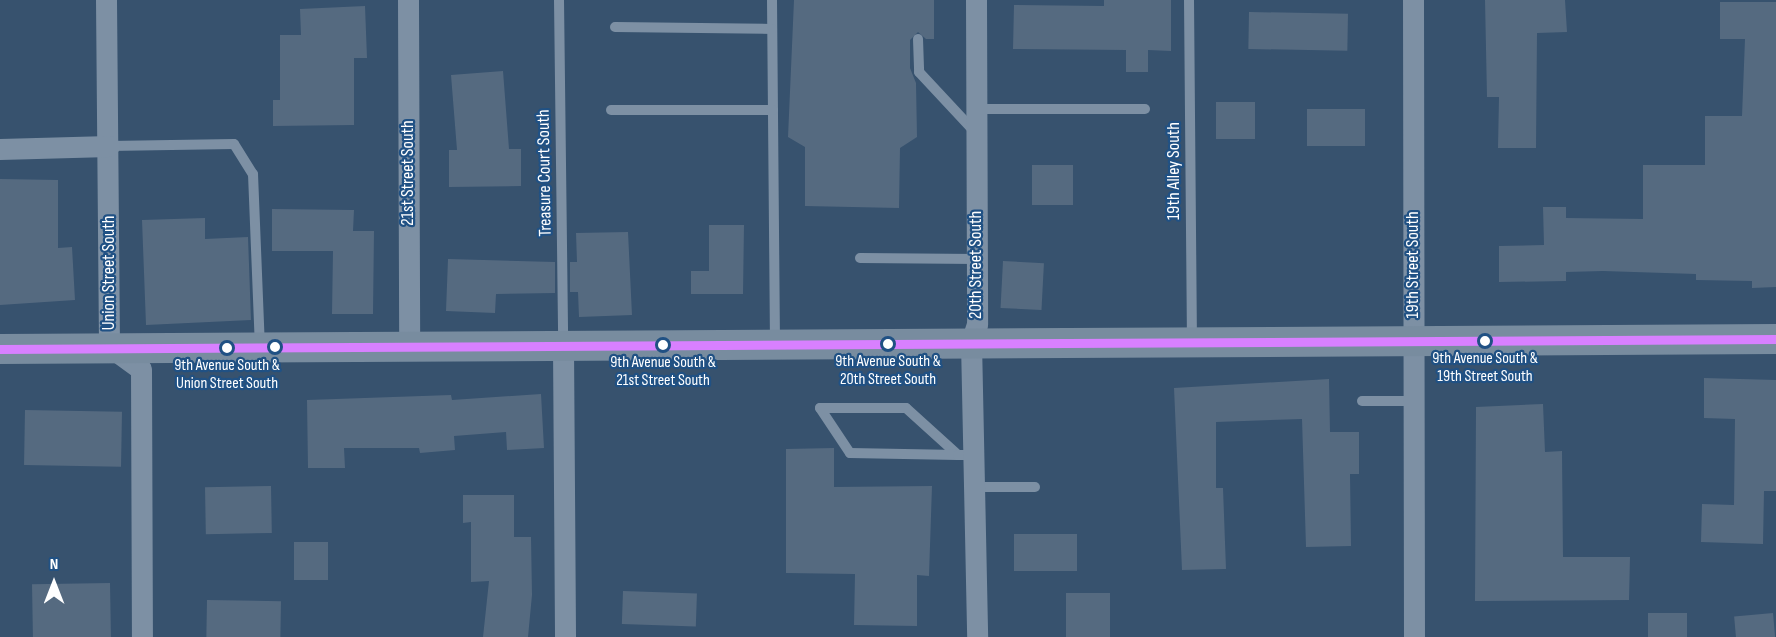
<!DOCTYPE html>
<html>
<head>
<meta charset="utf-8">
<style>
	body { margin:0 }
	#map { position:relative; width:1776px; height:637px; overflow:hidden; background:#37526e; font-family:"Sofia Sans Condensed",sans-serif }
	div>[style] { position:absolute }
	.building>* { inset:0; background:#556a80; transform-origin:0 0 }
	.lane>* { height:10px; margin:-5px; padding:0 5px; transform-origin:5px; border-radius:5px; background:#7d90a4 }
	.street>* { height:21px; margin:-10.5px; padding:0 10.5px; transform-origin:10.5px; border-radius:10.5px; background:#7d90a4 }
	.secondary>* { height:30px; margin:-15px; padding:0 15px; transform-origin:15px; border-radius:15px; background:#788c9f }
	.bus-1>* { height:9px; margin:-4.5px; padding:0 4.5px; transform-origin:4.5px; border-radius:4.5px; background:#d880ff }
	.dots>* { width:16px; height:16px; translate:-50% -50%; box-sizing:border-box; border:3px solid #205184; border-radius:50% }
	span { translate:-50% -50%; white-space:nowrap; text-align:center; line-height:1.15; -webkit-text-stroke:4.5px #205184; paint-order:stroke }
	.bus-label { font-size:16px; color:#fff }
	.street-label { font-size:18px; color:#fff }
	.north { position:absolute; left:24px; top:553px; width:60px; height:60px; -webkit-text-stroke:4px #205184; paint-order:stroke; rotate:0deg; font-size:16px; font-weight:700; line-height:24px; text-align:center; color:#fff }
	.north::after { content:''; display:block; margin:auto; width:21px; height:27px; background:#fff; clip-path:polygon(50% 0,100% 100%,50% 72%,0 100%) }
</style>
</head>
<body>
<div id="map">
	<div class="building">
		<div style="clip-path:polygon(794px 0,934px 0,934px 39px,926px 39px,918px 32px,910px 40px,910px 68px,916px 83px,917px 137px,900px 148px,899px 208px,805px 206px,805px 147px,788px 137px)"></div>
		<div style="clip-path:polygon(1104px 0,1171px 0,1171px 51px,1148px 50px,1148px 72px,1126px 72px,1126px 50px,1013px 49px,1014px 5px,1104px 6px)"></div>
		<div style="clip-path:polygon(1485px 0,1565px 0,1567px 32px,1537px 33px,1536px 148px,1498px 148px,1499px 97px,1487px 97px)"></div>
		<div style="clip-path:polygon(1720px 2px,1776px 2px,1776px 287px,1752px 288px,1752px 281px,1696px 280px,1696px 274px,1603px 271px,1566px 272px,1566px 281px,1499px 282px,1499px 246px,1544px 245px,1543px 207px,1566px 207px,1566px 218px,1643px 219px,1643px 165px,1705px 165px,1705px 116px,1742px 116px,1745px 39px,1720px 39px)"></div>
		<div style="clip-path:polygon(365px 6px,367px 58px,354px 58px,354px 125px,273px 126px,273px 100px,280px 100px,280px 35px,301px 35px,300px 9px)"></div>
		<div style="left:1249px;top:12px;width:99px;height:37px;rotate:1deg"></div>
		<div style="clip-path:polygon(503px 71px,509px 149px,521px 149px,521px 186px,449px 187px,449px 150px,457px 150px,451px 75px)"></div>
		<div style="left:1216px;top:102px;width:39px;height:37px"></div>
		<div style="left:1307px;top:109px;width:58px;height:37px"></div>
		<div style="left:1032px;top:165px;width:41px;height:40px"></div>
		<div style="clip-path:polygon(0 179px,58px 180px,58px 248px,72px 247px,75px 300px,0 305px)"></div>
		<div style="clip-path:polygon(272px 209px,354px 210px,353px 231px,374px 231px,373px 314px,332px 314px,333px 251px,272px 251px)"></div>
		<div style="clip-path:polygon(205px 218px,205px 239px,248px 237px,251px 320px,146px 325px,142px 220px)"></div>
		<div style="clip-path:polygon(709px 225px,744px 225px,743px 294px,691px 294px,691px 271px,709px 271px)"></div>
		<div style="clip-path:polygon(628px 232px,632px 315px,579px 317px,578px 292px,570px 292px,570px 262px,577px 262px,576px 233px)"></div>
		<div style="clip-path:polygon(448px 259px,555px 262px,555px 293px,496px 294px,495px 313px,446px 311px)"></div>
		<div style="left:1003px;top:261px;width:41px;height:47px;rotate:3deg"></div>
		<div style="clip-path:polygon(1704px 378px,1776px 380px,1776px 491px,1764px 491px,1763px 544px,1701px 542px,1702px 504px,1734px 505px,1735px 419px,1704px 418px)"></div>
		<div style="clip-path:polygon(1329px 379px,1330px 432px,1359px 432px,1359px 474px,1350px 474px,1351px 546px,1306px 547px,1302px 419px,1216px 422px,1216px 488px,1223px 488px,1226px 569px,1182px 570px,1174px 388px)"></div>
		<div style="clip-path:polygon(541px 394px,544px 448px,507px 450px,506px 432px,454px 436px,455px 450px,420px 453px,419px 448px,344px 448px,345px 468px,308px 468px,307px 400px,451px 395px,452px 400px)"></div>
		<div style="clip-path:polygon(1543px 404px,1545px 452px,1562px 451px,1563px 557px,1630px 557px,1629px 600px,1475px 601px,1476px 407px)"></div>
		<div style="left:25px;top:410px;width:97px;height:55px;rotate:1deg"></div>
		<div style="clip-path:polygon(834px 448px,834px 487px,932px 486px,929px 576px,917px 575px,917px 626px,854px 625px,855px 574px,786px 573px,786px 449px)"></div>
		<div style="left:271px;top:486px;width:47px;height:66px;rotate:89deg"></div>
		<div style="clip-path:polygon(463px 495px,514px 495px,514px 537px,531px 537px,532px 595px,528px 637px,483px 637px,489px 581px,471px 582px,471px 522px,463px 523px)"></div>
		<div style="left:1014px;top:534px;width:63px;height:37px"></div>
		<div style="left:328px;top:542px;width:38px;height:34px;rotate:90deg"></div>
		<div style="left:110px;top:583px;width:54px;height:78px;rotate:89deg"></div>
		<div style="left:623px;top:591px;width:74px;height:33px;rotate:2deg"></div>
		<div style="left:1066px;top:593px;width:44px;height:44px"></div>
		<div style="left:207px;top:600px;width:74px;height:37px;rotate:1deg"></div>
		<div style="left:1648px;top:613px;width:39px;height:24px"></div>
		<div style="left:1773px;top:613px;width:24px;height:39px;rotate:85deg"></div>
	</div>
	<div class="lane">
		<div style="left:559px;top:0;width:345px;rotate:89.3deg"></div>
		<div style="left:772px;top:0;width:344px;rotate:89.5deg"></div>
		<div style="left:1189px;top:0;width:341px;rotate:89.5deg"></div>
		<div style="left:615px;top:27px;width:157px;rotate:0.7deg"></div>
		<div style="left:918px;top:39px;width:33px;rotate:88deg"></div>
		<div style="left:919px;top:72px;width:81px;rotate:47deg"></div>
		<div style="left:977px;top:109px;width:168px"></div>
		<div style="left:611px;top:110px;width:162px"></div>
		<div style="left:109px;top:146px;width:125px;rotate:-0.9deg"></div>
		<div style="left:234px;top:144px;width:36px;rotate:58deg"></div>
		<div style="left:253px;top:174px;width:172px;rotate:87.7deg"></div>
		<div style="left:860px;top:258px;width:117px;rotate:0.5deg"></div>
		<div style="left:1362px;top:401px;width:51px"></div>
		<div style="left:958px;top:455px;width:70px;rotate:-137.9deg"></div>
		<div style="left:906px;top:408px;width:86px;rotate:180deg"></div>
		<div style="left:820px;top:408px;width:54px;rotate:56.3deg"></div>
		<div style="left:850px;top:453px;width:108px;rotate:1.1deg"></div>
		<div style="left:958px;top:455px;width:15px"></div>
		<div style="left:974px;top:487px;width:61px"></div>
	</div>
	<div class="street">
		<div style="left:106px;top:0;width:346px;rotate:89.5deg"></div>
		<div style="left:109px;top:346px;width:39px;rotate:36deg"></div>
		<div style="left:141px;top:369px;width:268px;rotate:89.8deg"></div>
		<div style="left:408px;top:0;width:346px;rotate:89.8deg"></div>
		<div style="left:976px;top:0;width:324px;rotate:89.8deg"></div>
		<div style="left:977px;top:324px;width:19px;rotate:108deg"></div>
		<div style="left:971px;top:342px;width:295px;rotate:88.8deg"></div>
		<div style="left:1413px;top:0;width:637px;rotate:89.91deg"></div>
		<div style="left:0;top:149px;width:109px;rotate:-1.6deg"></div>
		<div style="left:563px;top:346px;width:291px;rotate:89.6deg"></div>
	</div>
	<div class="secondary">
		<div style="left:0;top:349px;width:1776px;rotate:-0.32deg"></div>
	</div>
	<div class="bus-1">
		<div style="left:0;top:349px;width:1776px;rotate:-0.32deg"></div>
	</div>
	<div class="dots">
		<div style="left:1485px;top:341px;background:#fff"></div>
		<div style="left:888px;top:344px;background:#fff"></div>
		<div style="left:663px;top:345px;background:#fff"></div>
		<div style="left:275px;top:347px;background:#fff"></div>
		<div style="left:227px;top:348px;background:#fff"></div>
	</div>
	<div class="bus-label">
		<span style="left:1485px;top:368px">9th Avenue South &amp;<br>19th Street South</span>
		<span style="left:888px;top:371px">9th Avenue South &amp;<br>20th Street South</span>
		<span style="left:663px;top:372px">9th Avenue South &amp;<br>21st Street South</span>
		<span style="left:227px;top:375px">9th Avenue South &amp;<br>Union Street South</span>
	</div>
	<div class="street-label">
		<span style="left:1174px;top:171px;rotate:-90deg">19th Alley South</span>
		<span style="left:408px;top:173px;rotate:-90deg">21st Street South</span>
		<span style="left:545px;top:173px;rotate:-91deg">Treasure Court South</span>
		<span style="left:976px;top:265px;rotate:-90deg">20th Street South</span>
		<span style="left:1413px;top:265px;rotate:-90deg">19th Street South</span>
		<span style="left:109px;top:273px;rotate:-90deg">Union Street South</span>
	</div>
	<div class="north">N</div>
</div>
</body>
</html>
